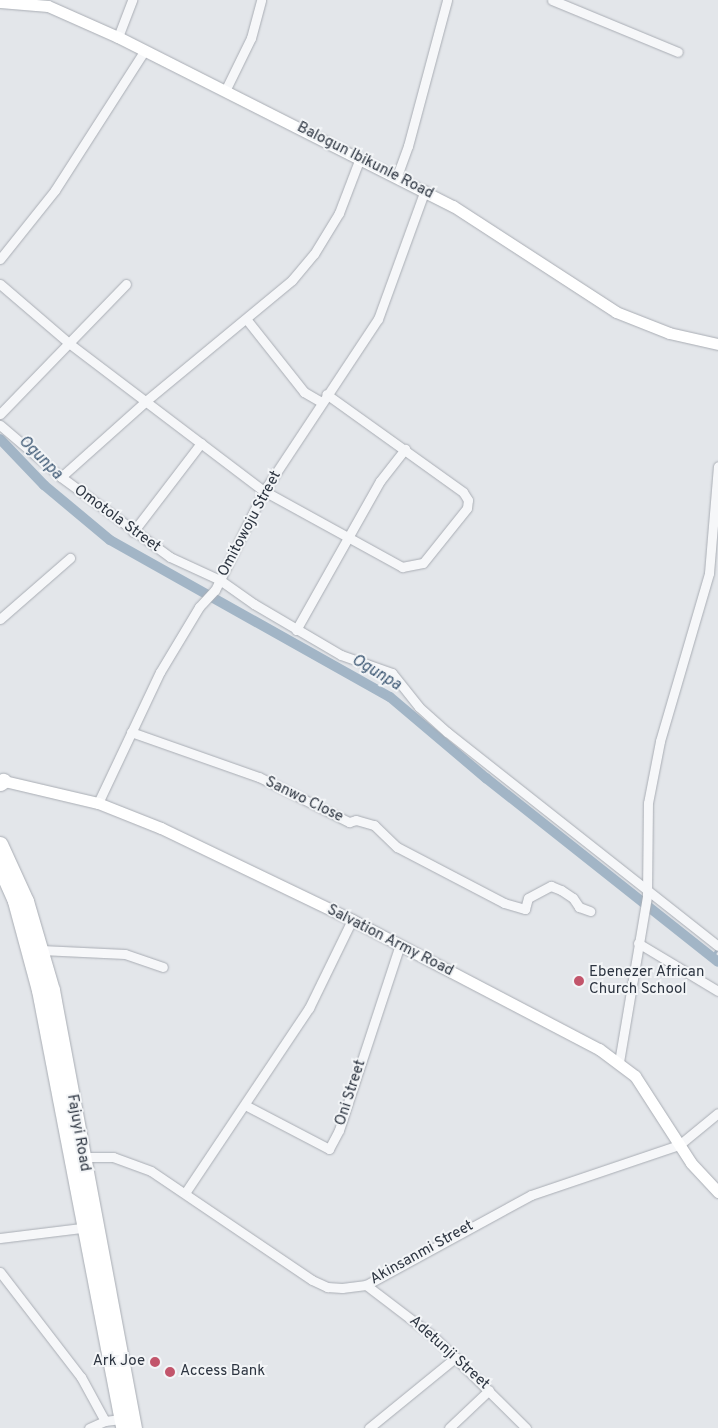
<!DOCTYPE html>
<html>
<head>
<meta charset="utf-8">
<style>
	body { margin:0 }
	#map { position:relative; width:718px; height:1428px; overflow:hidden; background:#e3e6ea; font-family:Overpass,sans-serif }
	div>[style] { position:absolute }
	.stream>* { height:3px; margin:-1.5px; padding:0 1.5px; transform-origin:1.5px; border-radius:1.5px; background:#a2b5c6 }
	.canal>* { height:10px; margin:-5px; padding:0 5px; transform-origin:5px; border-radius:5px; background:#a2b5c6 }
	.roads { filter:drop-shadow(0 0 1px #a9adb4) drop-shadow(0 0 1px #a9adb4) }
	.street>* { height:9px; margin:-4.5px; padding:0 4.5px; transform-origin:4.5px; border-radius:4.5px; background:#f6f7f9 }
	.secondary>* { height:11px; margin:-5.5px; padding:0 5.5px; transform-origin:5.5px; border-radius:5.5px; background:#fff }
	.highway>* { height:15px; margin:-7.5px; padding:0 7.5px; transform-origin:7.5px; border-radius:7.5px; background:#fff }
	.dots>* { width:14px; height:14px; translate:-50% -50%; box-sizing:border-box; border:2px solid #f3f5f7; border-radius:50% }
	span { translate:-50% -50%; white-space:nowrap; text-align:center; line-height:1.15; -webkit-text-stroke:4px #f3f5f7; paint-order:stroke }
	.street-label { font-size:15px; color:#2d3541 }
	.poi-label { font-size:15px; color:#2d3541 }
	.left { translate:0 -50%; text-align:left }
	.right { translate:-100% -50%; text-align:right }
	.water-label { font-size:16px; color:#3a5571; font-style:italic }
</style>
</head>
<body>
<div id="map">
	<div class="stream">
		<div style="left:712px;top:957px;width:12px;rotate:-59deg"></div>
	</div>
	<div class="canal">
		<div style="left:0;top:439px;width:64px;rotate:46.3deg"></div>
		<div style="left:44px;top:485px;width:86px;rotate:39.8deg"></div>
		<div style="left:110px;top:540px;width:321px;rotate:29.3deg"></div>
		<div style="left:390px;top:697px;width:126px;rotate:40.2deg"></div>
		<div style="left:486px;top:778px;width:296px;rotate:38.4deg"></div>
	</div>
	<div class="roads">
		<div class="street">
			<div style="left:552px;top:0;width:136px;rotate:22.4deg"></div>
			<div style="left:118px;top:37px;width:40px;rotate:-69deg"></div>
			<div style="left:225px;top:91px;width:59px;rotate:-63.9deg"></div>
			<div style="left:251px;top:38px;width:39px;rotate:-75deg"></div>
			<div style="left:397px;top:176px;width:32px;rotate:-70deg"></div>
			<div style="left:408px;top:146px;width:151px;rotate:-75deg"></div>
			<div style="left:0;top:259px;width:88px;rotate:-51.4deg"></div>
			<div style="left:55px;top:190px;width:166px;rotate:-57.3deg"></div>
			<div style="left:0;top:284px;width:92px;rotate:40.6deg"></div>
			<div style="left:70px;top:344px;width:243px;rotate:37.2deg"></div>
			<div style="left:264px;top:491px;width:158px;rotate:28.8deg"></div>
			<div style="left:402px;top:567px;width:21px;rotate:-11deg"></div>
			<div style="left:423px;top:563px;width:70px;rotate:-51.3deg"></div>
			<div style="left:467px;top:508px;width:8px;rotate:-83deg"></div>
			<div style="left:468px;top:500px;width:9px;rotate:-122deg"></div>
			<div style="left:463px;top:492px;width:168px;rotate:-144.4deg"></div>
			<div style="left:247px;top:320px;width:92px;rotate:51.6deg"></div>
			<div style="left:304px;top:392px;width:20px;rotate:30deg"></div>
			<div style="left:0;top:414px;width:181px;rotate:-45.9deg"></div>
			<div style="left:0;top:425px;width:80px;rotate:40.4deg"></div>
			<div style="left:61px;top:477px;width:135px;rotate:36.3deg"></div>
			<div style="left:170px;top:557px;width:55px;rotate:24.7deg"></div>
			<div style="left:220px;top:580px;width:42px;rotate:35.2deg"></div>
			<div style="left:254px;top:604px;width:101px;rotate:30.4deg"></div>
			<div style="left:341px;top:655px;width:54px;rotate:19.4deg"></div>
			<div style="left:392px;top:673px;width:43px;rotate:51.5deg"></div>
			<div style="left:419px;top:707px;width:38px;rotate:42deg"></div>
			<div style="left:447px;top:732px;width:345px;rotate:38.3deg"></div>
			<div style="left:61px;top:477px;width:115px;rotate:-41.8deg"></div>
			<div style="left:147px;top:400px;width:188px;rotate:-39.6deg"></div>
			<div style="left:292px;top:280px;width:34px;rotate:-50deg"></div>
			<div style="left:314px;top:254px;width:48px;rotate:-58.6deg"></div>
			<div style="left:339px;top:213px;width:59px;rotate:-69.1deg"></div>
			<div style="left:133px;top:532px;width:112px;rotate:-52.6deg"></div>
			<div style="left:0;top:619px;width:93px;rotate:-41.1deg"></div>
			<div style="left:296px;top:630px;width:171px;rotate:-60.6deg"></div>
			<div style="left:380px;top:481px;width:41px;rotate:-52deg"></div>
			<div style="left:131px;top:732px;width:136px;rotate:19.4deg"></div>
			<div style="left:259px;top:777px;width:101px;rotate:26.6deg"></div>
			<div style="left:349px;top:822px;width:7px;rotate:-16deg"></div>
			<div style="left:356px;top:820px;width:19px;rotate:16deg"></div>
			<div style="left:374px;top:825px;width:32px;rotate:44deg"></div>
			<div style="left:397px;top:847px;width:121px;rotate:27.6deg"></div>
			<div style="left:504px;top:903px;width:22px;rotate:16deg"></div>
			<div style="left:525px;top:909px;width:11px;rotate:-75deg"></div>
			<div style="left:528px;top:898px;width:26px;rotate:-28deg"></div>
			<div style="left:551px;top:886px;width:11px;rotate:22deg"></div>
			<div style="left:561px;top:890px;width:14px;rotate:34deg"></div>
			<div style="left:573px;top:898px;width:11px;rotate:56deg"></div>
			<div style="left:579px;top:907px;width:12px;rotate:20deg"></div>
			<div style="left:98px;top:803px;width:145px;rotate:-64.7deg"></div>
			<div style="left:160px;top:672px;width:76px;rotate:-59deg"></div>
			<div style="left:199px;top:607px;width:23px;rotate:-47deg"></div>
			<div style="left:215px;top:590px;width:110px;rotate:-63.7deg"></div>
			<div style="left:264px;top:491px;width:206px;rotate:-56.5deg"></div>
			<div style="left:378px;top:319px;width:137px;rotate:-70deg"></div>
			<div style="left:638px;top:943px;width:93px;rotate:31deg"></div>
			<div style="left:41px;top:950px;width:84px;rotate:2.7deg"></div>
			<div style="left:125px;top:954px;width:40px;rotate:18.9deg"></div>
			<div style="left:619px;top:1062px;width:168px;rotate:-80.4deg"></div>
			<div style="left:647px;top:896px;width:93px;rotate:-89.4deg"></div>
			<div style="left:648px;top:803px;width:63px;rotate:-79deg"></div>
			<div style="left:660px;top:741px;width:175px;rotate:-73.7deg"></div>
			<div style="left:709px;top:573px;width:107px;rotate:-85.2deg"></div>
			<div style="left:245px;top:1105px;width:95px;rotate:27.6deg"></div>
			<div style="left:329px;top:1149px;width:21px;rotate:-62deg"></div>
			<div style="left:339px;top:1130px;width:195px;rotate:-71.8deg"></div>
			<div style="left:79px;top:1157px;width:34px"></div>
			<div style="left:113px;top:1157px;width:40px;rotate:20.2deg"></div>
			<div style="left:151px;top:1171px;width:194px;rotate:34.1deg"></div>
			<div style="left:312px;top:1280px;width:17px;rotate:25deg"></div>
			<div style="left:327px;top:1287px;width:15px;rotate:4deg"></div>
			<div style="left:342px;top:1288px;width:24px;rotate:-7deg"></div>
			<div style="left:366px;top:1285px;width:188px;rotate:-28.6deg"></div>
			<div style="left:531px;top:1195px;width:156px;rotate:-18.7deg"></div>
			<div style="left:679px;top:1145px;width:50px;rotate:-39.4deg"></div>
			<div style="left:185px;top:1193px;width:223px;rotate:-56.2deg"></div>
			<div style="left:309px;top:1008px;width:98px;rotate:-64deg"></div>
			<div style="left:0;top:1238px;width:90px;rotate:-7deg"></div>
			<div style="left:0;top:1272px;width:133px;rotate:52.4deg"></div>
			<div style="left:81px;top:1377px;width:50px;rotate:61.4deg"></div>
			<div style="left:366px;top:1285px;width:84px;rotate:37.3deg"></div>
			<div style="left:433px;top:1336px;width:131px;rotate:44.7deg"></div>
			<div style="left:89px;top:1428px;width:17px;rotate:-24deg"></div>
			<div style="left:105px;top:1421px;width:16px;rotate:-7deg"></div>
			<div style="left:369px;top:1428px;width:112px;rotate:-39.2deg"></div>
			<div style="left:449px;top:1428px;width:55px;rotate:-43.5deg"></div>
		</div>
		<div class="secondary">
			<div style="left:0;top:2px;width:48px;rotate:4.8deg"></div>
			<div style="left:48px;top:6px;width:77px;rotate:23.9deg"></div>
			<div style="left:118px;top:37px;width:375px;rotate:26.8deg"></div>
			<div style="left:453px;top:206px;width:194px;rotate:33deg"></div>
			<div style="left:616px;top:312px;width:57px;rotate:21.6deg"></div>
			<div style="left:669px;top:333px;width:50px;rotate:12.7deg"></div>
			<div style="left:0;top:780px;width:101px;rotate:13.2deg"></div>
			<div style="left:98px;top:803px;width:68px;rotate:21.6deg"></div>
			<div style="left:161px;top:828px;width:212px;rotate:25.7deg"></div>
			<div style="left:352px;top:920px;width:279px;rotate:27.6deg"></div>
			<div style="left:599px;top:1049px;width:45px;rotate:36.9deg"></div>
			<div style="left:635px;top:1076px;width:103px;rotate:57.2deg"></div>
			<div style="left:691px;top:1163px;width:40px;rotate:47deg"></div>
		</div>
		<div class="highway">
			<div style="left:0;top:783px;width:4px;rotate:-34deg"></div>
			<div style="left:0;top:844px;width:63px;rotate:65.5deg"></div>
			<div style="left:26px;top:901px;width:93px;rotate:73.7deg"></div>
			<div style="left:52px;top:990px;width:446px;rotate:79.4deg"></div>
			<div style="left:0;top:867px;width:37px;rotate:66deg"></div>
			<div style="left:15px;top:901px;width:92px;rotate:74.9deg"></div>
			<div style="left:39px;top:990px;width:446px;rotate:79.1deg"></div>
		</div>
	</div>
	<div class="dots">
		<div style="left:579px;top:981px;background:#c2556b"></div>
		<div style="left:155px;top:1362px;background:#c2556b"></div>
		<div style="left:170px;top:1372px;background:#c2556b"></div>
	</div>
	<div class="street-label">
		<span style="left:365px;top:161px;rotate:27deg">Balogun Ibikunle Road</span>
		<span style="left:117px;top:519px;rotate:36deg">Omotola Street</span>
		<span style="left:250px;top:524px;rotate:-62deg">Omitowoju Street</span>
		<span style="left:304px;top:800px;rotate:26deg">Sanwo Close</span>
		<span style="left:390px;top:941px;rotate:27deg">Salvation Army Road</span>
		<span style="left:351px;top:1093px;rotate:-72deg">Oni Street</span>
		<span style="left:78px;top:1133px;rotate:80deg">Fajuyi Road</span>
		<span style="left:422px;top:1253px;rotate:-29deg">Akinsanmi Street</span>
		<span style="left:449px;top:1353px;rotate:42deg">Adetunji Street</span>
	</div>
	<div class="poi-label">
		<span class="left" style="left:589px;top:981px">Ebenezer African<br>Church School</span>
		<span class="right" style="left:145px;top:1362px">Ark Joe</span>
		<span class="left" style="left:180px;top:1372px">Access Bank</span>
	</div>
	<div class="water-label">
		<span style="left:40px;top:458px;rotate:45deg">Ogunpa</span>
		<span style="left:376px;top:673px;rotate:31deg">Ogunpa</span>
	</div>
</div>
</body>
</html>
